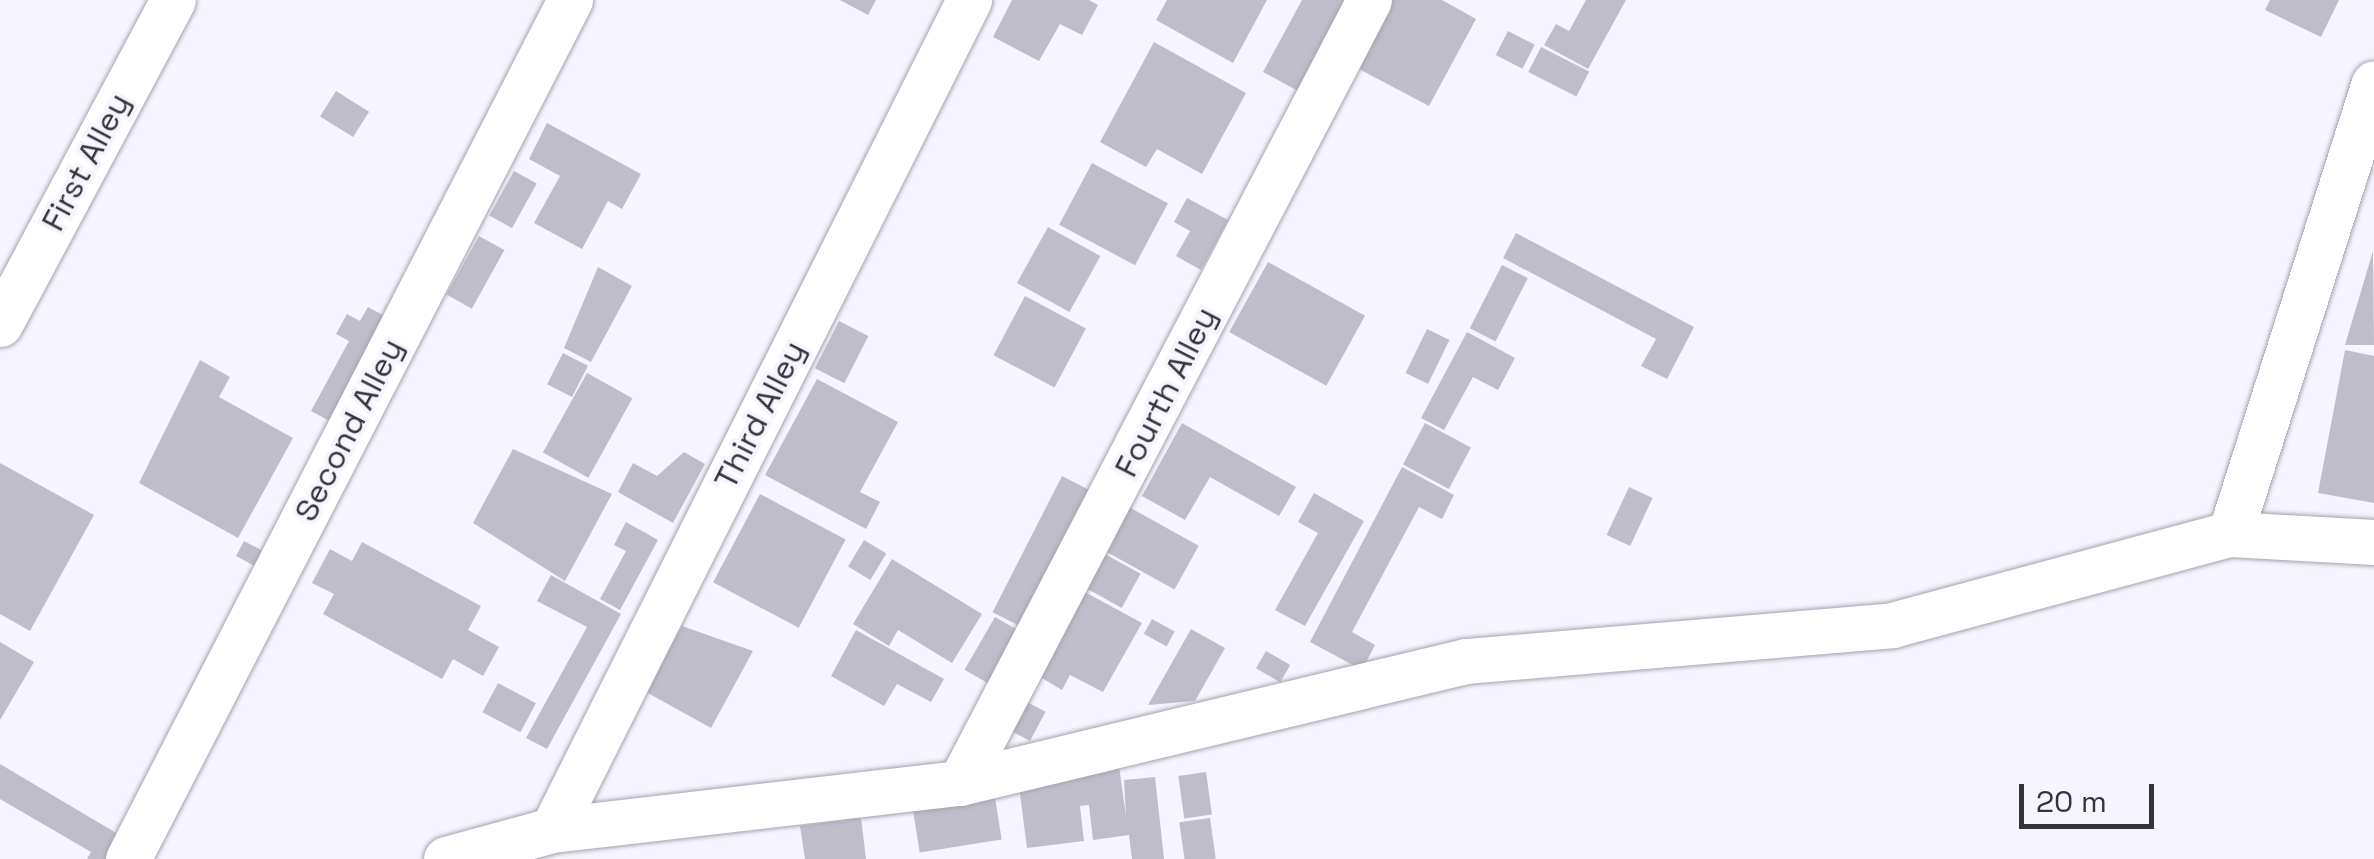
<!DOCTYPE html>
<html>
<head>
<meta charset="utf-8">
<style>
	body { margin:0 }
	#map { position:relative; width:2374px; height:859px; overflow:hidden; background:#f6f4fe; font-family:"Space Grotesk",sans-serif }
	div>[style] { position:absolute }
	.building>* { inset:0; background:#c0bdcb; transform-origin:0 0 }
	.roads { filter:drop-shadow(0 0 2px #a5a2b0) drop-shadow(0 0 2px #a5a2b0) }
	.minor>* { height:45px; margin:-22.5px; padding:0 22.5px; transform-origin:22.5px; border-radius:22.5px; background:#fff }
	span { translate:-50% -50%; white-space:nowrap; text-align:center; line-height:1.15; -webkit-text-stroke:8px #f6f4fe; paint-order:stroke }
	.street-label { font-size:32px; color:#343338 }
	.scale { position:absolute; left:2019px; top:784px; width:135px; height:45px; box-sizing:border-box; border:5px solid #343338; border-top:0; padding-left:12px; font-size:30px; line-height:35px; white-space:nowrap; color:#343338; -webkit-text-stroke:8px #f6f4fe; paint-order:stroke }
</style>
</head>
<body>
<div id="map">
	<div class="building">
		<div style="clip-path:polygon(840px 0,876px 0,868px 15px)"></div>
		<div style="clip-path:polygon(1012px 0,1089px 0,1098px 5px,1082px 35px,1060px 24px,1039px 61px,993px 37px)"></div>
		<div style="clip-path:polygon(1167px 0,1267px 0,1233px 63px,1156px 20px)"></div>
		<div style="clip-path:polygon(1302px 0,1350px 0,1300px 92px,1263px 72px)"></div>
		<div style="clip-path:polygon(1385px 0,1442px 0,1476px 19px,1429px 106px,1359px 69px)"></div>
		<div style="clip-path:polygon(1586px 0,1626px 0,1588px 69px,1544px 45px,1556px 24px,1569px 31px)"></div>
		<div style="clip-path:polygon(2270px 0,2339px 0,2321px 37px,2265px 10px)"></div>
		<div style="left:1508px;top:31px;width:30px;height:27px;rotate:27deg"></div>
		<div style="clip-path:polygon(1154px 42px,1246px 93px,1202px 174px,1157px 149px,1146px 167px,1100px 142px)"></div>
		<div style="left:1541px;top:47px;width:54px;height:28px;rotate:27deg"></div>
		<div style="left:336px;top:91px;width:39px;height:30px;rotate:32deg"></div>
		<div style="clip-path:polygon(547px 123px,641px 174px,622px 209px,608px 201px,582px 249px,534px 223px,560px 176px,529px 159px)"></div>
		<div style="left:1092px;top:163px;width:86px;height:70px;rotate:28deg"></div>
		<div style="left:514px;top:171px;width:26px;height:51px;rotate:29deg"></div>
		<div style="clip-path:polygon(1187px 198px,1228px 220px,1201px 270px,1176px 256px,1190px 231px,1174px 222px)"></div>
		<div style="left:1048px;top:227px;width:60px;height:64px;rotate:29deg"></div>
		<div style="clip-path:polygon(1516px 233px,1694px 327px,1667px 379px,1641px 366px,1656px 339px,1503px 258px)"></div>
		<div style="left:479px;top:236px;width:29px;height:67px;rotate:29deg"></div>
		<div style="clip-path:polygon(2373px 251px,2374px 345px,2345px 345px)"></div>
		<div style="left:1268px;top:262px;width:111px;height:80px;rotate:29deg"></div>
		<div style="left:1502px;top:265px;width:29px;height:71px;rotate:27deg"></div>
		<div style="clip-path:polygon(598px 267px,632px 286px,591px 362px,564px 348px)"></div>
		<div style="left:1025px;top:296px;width:69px;height:67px;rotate:28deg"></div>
		<div style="clip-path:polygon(368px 307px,395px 322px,339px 426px,311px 411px,349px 341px,336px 334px,347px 314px,360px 321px)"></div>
		<div style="left:839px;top:321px;width:33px;height:53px;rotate:27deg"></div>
		<div style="left:1427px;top:329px;width:25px;height:49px;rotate:26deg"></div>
		<div style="clip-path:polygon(1467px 332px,1515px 358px,1498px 390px,1473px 377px,1444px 430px,1421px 418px)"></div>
		<div style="clip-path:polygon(2345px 350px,2374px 356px,2374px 503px,2318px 493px)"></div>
		<div style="left:563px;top:353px;width:28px;height:35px;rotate:27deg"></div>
		<div style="clip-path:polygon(200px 360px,230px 377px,219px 397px,293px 438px,238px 538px,139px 483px)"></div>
		<div style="left:587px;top:373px;width:52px;height:91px;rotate:29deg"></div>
		<div style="clip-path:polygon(817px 379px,898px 422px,860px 492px,880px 502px,866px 529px,765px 475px)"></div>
		<div style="clip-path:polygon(1182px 423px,1296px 487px,1279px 516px,1210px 477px,1185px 520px,1142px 496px)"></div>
		<div style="left:1425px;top:423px;width:52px;height:47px;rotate:28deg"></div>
		<div style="clip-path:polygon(513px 449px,612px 494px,565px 581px,473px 523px)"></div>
		<div style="clip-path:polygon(684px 452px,705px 464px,673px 523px,618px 492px,633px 463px,657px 476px)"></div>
		<div style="clip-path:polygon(0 463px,94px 515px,30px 631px,0 614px)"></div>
		<div style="clip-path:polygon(1402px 467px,1454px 495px,1442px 519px,1419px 507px,1352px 632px,1375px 645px,1362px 670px,1310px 642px)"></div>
		<div style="left:1062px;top:476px;width:34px;height:153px;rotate:27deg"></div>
		<div style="left:1629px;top:487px;width:26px;height:53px;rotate:25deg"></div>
		<div style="clip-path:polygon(1314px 493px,1364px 521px,1305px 626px,1275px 610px,1318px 533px,1298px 522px)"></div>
		<div style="left:760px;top:494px;width:97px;height:100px;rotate:28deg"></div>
		<div style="left:1127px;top:506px;width:82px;height:50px;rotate:29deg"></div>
		<div style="clip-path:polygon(626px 522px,658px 540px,620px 610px,600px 599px,626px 551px,614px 545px)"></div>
		<div style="left:864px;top:540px;width:26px;height:31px;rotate:31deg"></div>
		<div style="left:244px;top:541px;width:30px;height:17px;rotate:28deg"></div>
		<div style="clip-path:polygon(362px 542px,481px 606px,468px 630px,499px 647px,483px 676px,453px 659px,442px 679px,323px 614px,334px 594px,312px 583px,330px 549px,352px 561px)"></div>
		<div style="left:1103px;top:553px;width:43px;height:39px;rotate:29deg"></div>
		<div style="clip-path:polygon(892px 559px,982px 614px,952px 663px,898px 630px,889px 646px,853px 624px)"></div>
		<div style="clip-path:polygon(551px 575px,621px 614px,547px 749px,526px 738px,587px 627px,537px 601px)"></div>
		<div style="clip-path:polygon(1083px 591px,1142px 623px,1103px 692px,1070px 675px,1062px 690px,1037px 675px)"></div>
		<div style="left:995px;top:617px;width:30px;height:61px;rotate:30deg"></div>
		<div style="left:1152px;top:619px;width:26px;height:17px;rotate:29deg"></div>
		<div style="clip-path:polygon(682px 626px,753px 651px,711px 728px,646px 692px)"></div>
		<div style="clip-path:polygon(1191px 629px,1225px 648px,1195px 701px,1148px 705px)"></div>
		<div style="clip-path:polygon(856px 630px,944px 679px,931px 702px,897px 684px,884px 706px,831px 676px)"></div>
		<div style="clip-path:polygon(0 642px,34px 662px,0 720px)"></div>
		<div style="left:1266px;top:651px;width:28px;height:20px;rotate:30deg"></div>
		<div style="left:498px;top:683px;width:43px;height:33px;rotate:28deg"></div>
		<div style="left:1027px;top:702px;width:21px;height:33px;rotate:28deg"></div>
		<div style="clip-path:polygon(0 764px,128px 840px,117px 859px,87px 859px,91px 852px,0 799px)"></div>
		<div style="clip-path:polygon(1119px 766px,1126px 816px,1124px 780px,1155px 777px,1164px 859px,1132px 859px,1129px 835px,1093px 840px,1089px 805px,1080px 806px,1084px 841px,1027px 848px,1018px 779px)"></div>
		<div style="left:1206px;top:772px;width:43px;height:28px;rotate:82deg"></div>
		<div style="left:994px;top:791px;width:49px;height:83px;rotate:81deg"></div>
		<div style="clip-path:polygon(861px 818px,866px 859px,805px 859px,800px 826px)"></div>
		<div style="left:1210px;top:818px;width:41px;height:31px;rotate:82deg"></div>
	</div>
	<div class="roads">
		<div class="minor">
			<div style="left:0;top:324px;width:367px;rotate:-61.9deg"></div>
			<div style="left:2230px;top:534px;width:473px;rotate:-72.3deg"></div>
			<div style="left:960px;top:783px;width:883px;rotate:-62.42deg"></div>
			<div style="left:552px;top:830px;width:929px;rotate:-63.32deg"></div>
			<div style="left:128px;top:859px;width:966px;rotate:-62.77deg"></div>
			<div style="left:446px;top:859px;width:110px;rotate:-15.3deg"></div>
			<div style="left:552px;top:830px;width:411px;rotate:-6.6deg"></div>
			<div style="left:960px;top:783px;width:520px;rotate:-13.56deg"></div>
			<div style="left:1466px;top:661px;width:428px;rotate:-4.8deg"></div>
			<div style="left:1892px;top:625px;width:350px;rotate:-15.1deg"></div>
			<div style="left:2230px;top:534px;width:144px;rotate:3.2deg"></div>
		</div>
	</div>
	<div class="street-label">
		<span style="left:86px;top:162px;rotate:-62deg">First Alley</span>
		<span style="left:1166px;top:392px;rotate:-63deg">Fourth Alley</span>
		<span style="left:760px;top:415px;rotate:-63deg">Third Alley</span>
		<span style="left:349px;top:430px;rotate:-63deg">Second Alley</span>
	</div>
	<div class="scale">20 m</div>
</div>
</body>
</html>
